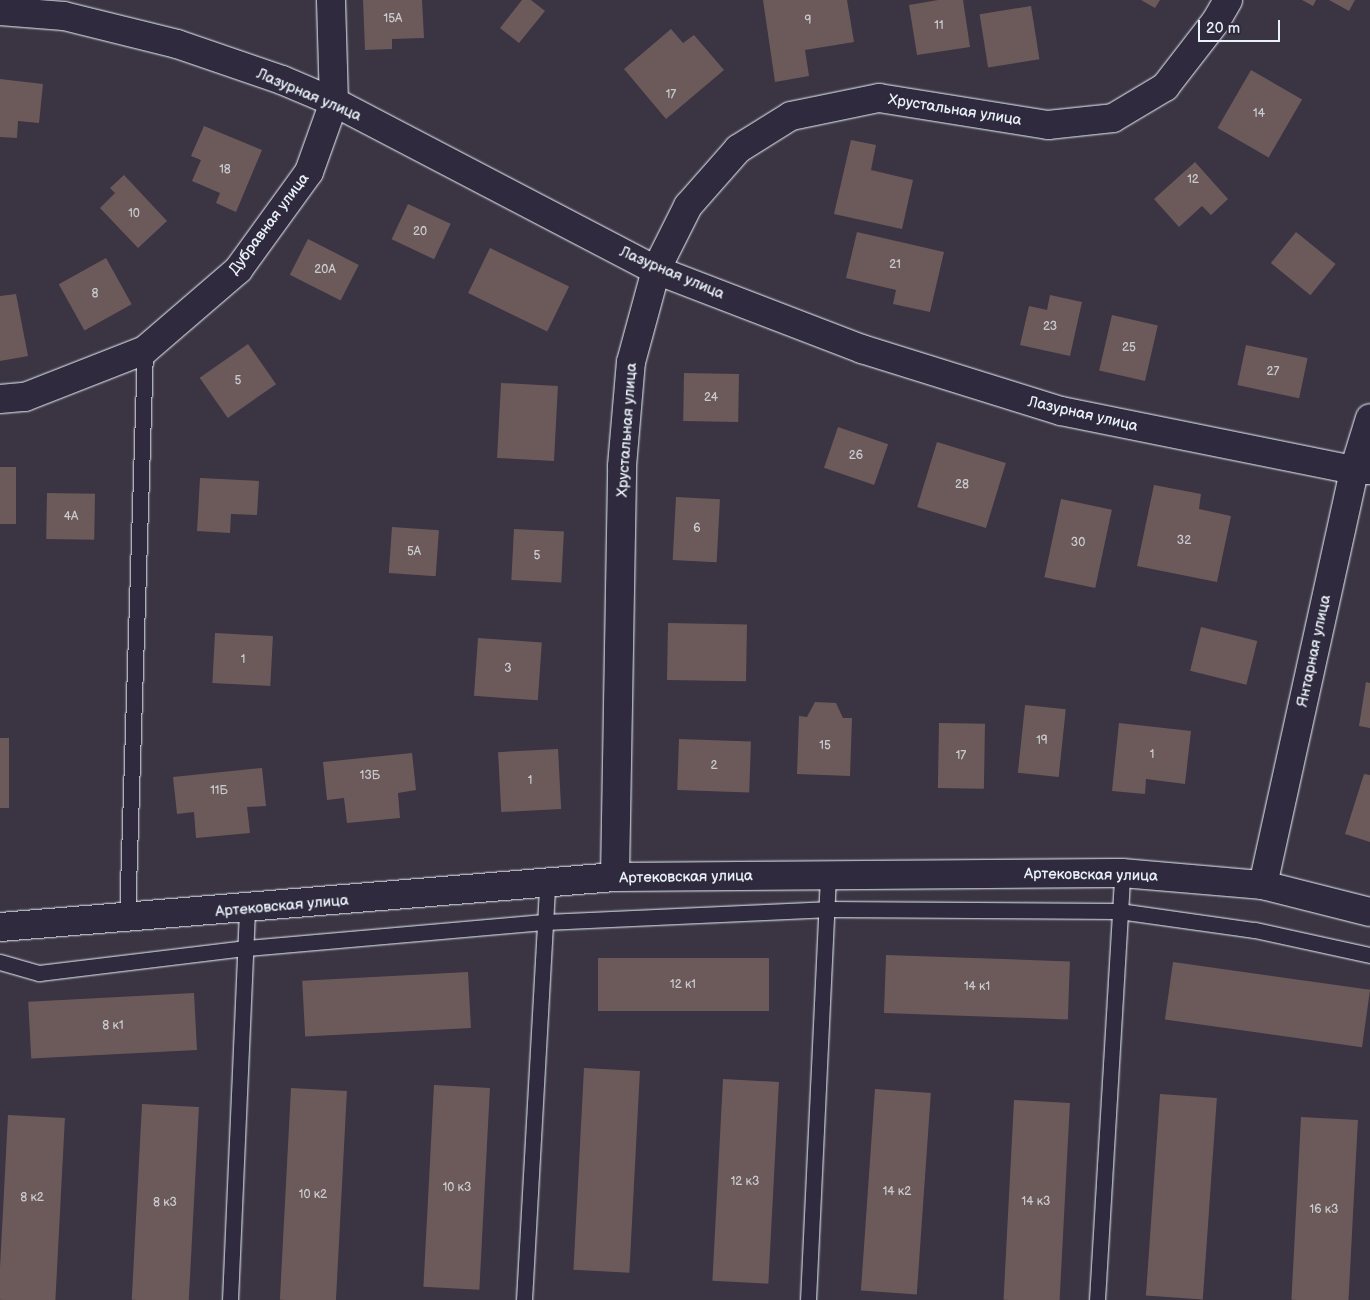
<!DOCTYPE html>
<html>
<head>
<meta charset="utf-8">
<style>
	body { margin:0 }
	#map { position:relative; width:1370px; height:1300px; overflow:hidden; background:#3b3443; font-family:"Balsamiq Sans",sans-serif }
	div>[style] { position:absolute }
	.building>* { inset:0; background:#6c5a5a; transform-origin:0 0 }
	.roads { filter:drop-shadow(0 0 1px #e8f1f8) drop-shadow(0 0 1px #e8f1f8) }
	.lane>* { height:15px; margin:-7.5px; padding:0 7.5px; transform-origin:7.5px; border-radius:7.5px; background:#2f2a3d }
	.street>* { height:28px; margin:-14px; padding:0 14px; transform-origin:14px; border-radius:14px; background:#2f2a3d }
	span { translate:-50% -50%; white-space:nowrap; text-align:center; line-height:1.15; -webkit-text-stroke:5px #2f2a3d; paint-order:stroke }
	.number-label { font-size:12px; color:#c9cbd0 }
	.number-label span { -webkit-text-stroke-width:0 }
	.street-label { font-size:15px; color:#e8f1f8 }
	.scale { position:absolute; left:1198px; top:20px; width:82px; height:22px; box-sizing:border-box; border:2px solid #e8f1f8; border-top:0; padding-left:6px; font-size:15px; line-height:18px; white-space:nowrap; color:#e8f1f8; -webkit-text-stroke:4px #2f2a3d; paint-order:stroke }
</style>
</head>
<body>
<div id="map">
	<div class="building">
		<div style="clip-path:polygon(363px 0,422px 0,424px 38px,392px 39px,392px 49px,365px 50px)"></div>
		<div style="clip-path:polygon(522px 0,531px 0,545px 11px,519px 43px,500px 28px)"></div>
		<div style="clip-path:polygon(763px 0,847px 0,854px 42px,805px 50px,809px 76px,775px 82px)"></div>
		<div style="clip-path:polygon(938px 0,963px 0,970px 47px,917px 55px,909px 5px)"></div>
		<div style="clip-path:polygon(1141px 0,1160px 0,1155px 8px)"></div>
		<div style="clip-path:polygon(1302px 0,1316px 0,1313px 6px)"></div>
		<div style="clip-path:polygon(1329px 0,1355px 0,1349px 11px)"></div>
		<div style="left:1031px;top:6px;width:54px;height:52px;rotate:81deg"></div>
		<div style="clip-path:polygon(671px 29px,683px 43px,694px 35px,724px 70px,666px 119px,624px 69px)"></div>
		<div style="left:1251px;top:70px;width:59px;height:67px;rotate:30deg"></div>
		<div style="clip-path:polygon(0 79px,43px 84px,39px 123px,18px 121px,17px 138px,0 137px)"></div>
		<div style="clip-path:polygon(204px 126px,262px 150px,236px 212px,216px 203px,220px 193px,192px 181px,201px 160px,191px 156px)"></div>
		<div style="clip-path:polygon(851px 140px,876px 145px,871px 170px,913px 180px,902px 229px,834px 214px)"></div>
		<div style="clip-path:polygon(1195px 162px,1228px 199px,1211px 215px,1202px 206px,1179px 227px,1154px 199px)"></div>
		<div style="clip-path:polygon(124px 175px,167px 221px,138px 248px,100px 208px,115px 193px,110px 188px)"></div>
		<div style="left:408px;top:204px;width:47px;height:39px;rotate:25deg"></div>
		<div style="clip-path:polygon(857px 232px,944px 252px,930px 312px,893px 304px,896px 290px,846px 278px)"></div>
		<div style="left:1296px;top:232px;width:51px;height:40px;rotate:39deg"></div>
		<div style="left:308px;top:239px;width:57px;height:40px;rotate:27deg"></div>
		<div style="left:490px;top:248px;width:88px;height:50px;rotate:26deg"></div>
		<div style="left:106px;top:258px;width:53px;height:54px;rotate:61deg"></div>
		<div style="clip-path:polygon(16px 294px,28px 356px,0 361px,0 296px)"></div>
		<div style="clip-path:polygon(1050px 295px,1082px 302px,1070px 356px,1020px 345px,1029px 306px,1047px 310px)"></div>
		<div style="left:1112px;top:315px;width:47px;height:57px;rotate:13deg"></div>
		<div style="left:248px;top:344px;width:49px;height:59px;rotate:55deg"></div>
		<div style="left:1246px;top:345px;width:63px;height:41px;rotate:12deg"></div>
		<div style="left:684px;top:373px;width:55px;height:48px;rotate:1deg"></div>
		<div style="left:501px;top:383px;width:57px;height:75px;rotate:3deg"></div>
		<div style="left:838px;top:427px;width:53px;height:43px;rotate:19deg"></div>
		<div style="left:937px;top:442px;width:72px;height:68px;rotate:17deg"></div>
		<div style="left:0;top:467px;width:16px;height:57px"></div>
		<div style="clip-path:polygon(200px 478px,259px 481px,257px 515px,231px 514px,230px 533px,197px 531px)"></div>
		<div style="clip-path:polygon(1154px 485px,1201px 494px,1199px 509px,1231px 516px,1217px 582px,1137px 566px)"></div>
		<div style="left:47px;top:493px;width:48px;height:46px;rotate:1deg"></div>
		<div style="left:676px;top:497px;width:44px;height:63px;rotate:3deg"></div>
		<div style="left:1061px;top:499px;width:52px;height:80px;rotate:12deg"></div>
		<div style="left:392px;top:527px;width:47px;height:46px;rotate:4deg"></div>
		<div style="left:514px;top:529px;width:50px;height:51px;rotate:3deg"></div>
		<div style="left:668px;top:623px;width:79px;height:57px;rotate:1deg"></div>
		<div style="left:1201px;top:627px;width:58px;height:45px;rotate:14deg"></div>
		<div style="left:215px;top:633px;width:58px;height:50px;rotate:3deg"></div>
		<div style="left:478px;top:638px;width:64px;height:58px;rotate:4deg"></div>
		<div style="clip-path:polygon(1366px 682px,1370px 683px,1370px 728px,1359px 726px)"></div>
		<div style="clip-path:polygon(815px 702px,836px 703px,843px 718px,852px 718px,850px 776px,797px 774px,799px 716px,807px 717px)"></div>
		<div style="left:1025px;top:705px;width:41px;height:68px;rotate:6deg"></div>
		<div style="left:939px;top:723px;width:46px;height:65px;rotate:1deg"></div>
		<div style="clip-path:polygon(1119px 723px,1191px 731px,1185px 784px,1146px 779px,1145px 794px,1112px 791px)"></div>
		<div style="left:0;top:738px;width:9px;height:70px"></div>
		<div style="left:679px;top:739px;width:72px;height:51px;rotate:2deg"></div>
		<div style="left:558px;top:749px;width:60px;height:60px;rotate:87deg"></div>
		<div style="clip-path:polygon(412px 753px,416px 790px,398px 793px,400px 818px,347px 823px,344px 798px,327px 800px,323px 762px)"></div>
		<div style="clip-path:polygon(262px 768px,266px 806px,247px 807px,250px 833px,196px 838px,194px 812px,177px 814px,173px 777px)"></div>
		<div style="clip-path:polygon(1364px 774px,1370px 775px,1370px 842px,1345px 834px)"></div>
		<div style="left:886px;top:955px;width:184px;height:58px;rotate:2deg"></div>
		<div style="left:598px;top:958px;width:171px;height:53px"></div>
		<div style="left:1173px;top:962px;width:199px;height:58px;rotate:8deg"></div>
		<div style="left:468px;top:972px;width:56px;height:166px;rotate:87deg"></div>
		<div style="left:194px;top:993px;width:57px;height:166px;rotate:87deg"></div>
		<div style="left:584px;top:1068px;width:56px;height:202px;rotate:3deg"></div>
		<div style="left:723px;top:1079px;width:56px;height:202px;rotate:3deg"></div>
		<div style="left:434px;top:1085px;width:56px;height:202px;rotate:3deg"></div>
		<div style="left:291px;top:1088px;width:56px;height:212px;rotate:3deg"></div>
		<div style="left:875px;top:1089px;width:56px;height:202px;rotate:4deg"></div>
		<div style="left:1160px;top:1094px;width:57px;height:202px;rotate:4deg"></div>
		<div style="left:1014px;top:1100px;width:56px;height:200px;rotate:3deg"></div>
		<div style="left:142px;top:1104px;width:57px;height:196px;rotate:3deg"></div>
		<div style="left:8px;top:1115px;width:57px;height:185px;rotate:3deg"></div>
		<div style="left:1301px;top:1117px;width:57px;height:183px;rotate:3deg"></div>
	</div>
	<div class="roads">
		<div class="lane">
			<div style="left:127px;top:919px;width:569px;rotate:-88.19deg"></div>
			<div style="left:0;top:962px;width:41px;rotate:15.8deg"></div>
			<div style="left:39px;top:973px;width:209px;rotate:-6.9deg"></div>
			<div style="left:246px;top:948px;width:300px;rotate:-5deg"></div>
			<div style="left:545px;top:922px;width:281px;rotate:-2.6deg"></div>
			<div style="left:826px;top:909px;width:293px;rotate:0.4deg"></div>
			<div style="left:1119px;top:911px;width:137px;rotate:8deg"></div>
			<div style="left:1255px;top:930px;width:118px;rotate:12.3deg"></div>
			<div style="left:230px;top:1300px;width:392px;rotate:-87.5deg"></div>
			<div style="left:524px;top:1300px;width:418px;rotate:-86.8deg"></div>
			<div style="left:808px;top:1300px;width:425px;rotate:-87.3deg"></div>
			<div style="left:1097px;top:1300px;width:428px;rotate:-86.6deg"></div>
		</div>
		<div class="street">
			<div style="left:0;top:11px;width:64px;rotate:4.5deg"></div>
			<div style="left:64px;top:16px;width:116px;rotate:13.9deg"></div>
			<div style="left:177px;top:44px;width:111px;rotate:18.9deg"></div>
			<div style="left:282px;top:80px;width:56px;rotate:22.9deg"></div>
			<div style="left:334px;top:102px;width:363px;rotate:27.6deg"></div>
			<div style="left:656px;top:270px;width:221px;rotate:21deg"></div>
			<div style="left:862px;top:349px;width:208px;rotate:17.3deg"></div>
			<div style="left:1061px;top:411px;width:299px;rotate:11.4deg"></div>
			<div style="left:1354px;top:470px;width:16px"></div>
			<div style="left:0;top:399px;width:25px;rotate:-5deg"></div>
			<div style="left:25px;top:397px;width:129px;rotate:-21.4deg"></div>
			<div style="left:145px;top:350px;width:123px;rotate:-40.7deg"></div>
			<div style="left:238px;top:270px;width:121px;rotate:-54.1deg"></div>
			<div style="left:309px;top:172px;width:74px;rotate:-70.3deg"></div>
			<div style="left:334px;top:102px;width:102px;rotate:-91.7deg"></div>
			<div style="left:615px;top:877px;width:411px;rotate:-89deg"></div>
			<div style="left:622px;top:466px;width:104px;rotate:-85.1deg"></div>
			<div style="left:631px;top:362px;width:95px;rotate:-74.8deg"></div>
			<div style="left:656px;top:270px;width:72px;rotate:-63.4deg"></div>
			<div style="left:688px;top:206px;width:76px;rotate:-48.7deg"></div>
			<div style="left:738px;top:149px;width:62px;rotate:-31.9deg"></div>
			<div style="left:791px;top:116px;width:90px;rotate:-11.6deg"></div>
			<div style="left:879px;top:98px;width:171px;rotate:9.1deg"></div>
			<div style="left:1048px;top:125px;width:65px;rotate:-6.1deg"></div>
			<div style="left:1113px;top:118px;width:61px;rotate:-30.8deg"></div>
			<div style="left:1165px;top:87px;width:83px;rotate:-52.3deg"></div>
			<div style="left:1216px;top:21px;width:24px;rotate:-60deg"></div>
			<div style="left:1263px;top:885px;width:425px;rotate:-77.6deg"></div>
			<div style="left:1354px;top:470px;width:54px;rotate:-72.9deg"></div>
			<div style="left:0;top:927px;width:617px;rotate:-4.65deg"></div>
			<div style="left:615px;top:877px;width:507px;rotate:-0.45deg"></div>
			<div style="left:1122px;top:873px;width:142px;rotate:4.9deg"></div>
			<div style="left:1263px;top:885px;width:110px;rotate:14.2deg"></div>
		</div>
	</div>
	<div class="number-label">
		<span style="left:393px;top:19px">15А</span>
		<span style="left:808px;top:21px">9</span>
		<span style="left:939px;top:26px">11</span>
		<span style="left:671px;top:95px">17</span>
		<span style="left:1259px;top:114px">14</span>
		<span style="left:225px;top:170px">18</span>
		<span style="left:1193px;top:180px">12</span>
		<span style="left:134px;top:214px">10</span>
		<span style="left:420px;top:232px">20</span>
		<span style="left:895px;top:265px">21</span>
		<span style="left:325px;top:270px">20А</span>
		<span style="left:95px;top:294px">8</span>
		<span style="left:1050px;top:327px">23</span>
		<span style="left:1129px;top:348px">25</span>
		<span style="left:1273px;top:372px">27</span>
		<span style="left:238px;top:381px">5</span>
		<span style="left:711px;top:398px">24</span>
		<span style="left:856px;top:456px">26</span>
		<span style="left:962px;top:485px">28</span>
		<span style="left:71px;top:517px">4А</span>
		<span style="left:697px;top:529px">6</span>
		<span style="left:1184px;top:541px">32</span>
		<span style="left:1078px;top:543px">30</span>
		<span style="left:414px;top:552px">5А</span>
		<span style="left:537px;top:556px">5</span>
		<span style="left:243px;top:660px">1</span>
		<span style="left:508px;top:669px">3</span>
		<span style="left:1042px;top:741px">19</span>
		<span style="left:825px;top:746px">15</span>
		<span style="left:1152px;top:755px">1</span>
		<span style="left:961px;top:756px">17</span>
		<span style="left:714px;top:766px">2</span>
		<span style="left:370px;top:776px">13Б</span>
		<span style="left:530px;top:781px">1</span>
		<span style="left:219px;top:791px">11Б</span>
		<span style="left:683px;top:985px">12 к1</span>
		<span style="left:977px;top:987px">14 к1</span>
		<span style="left:113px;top:1026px">8 к1</span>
		<span style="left:745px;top:1182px">12 к3</span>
		<span style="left:457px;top:1188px">10 к3</span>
		<span style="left:897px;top:1192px">14 к2</span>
		<span style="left:313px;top:1195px">10 к2</span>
		<span style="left:32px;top:1198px">8 к2</span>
		<span style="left:1036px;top:1202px">14 к3</span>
		<span style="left:165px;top:1203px">8 к3</span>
		<span style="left:1324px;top:1210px">16 к3</span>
	</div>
	<div class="street-label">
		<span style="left:309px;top:95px;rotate:23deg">Лазурная улица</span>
		<span style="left:955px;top:110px;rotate:9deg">Хрустальная улица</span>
		<span style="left:269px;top:224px;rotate:-53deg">Дубравная улица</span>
		<span style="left:672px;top:273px;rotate:23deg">Лазурная улица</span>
		<span style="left:1083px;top:414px;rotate:13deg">Лазурная улица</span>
		<span style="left:627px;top:430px;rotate:-86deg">Хрустальная улица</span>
		<span style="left:1314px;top:651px;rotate:-78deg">Янтарная улица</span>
		<span style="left:1091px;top:875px;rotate:1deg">Артековская улица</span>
		<span style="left:686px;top:877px;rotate:-1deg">Артековская улица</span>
		<span style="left:282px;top:906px;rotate:-5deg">Артековская улица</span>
	</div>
	<div class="scale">20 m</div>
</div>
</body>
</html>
